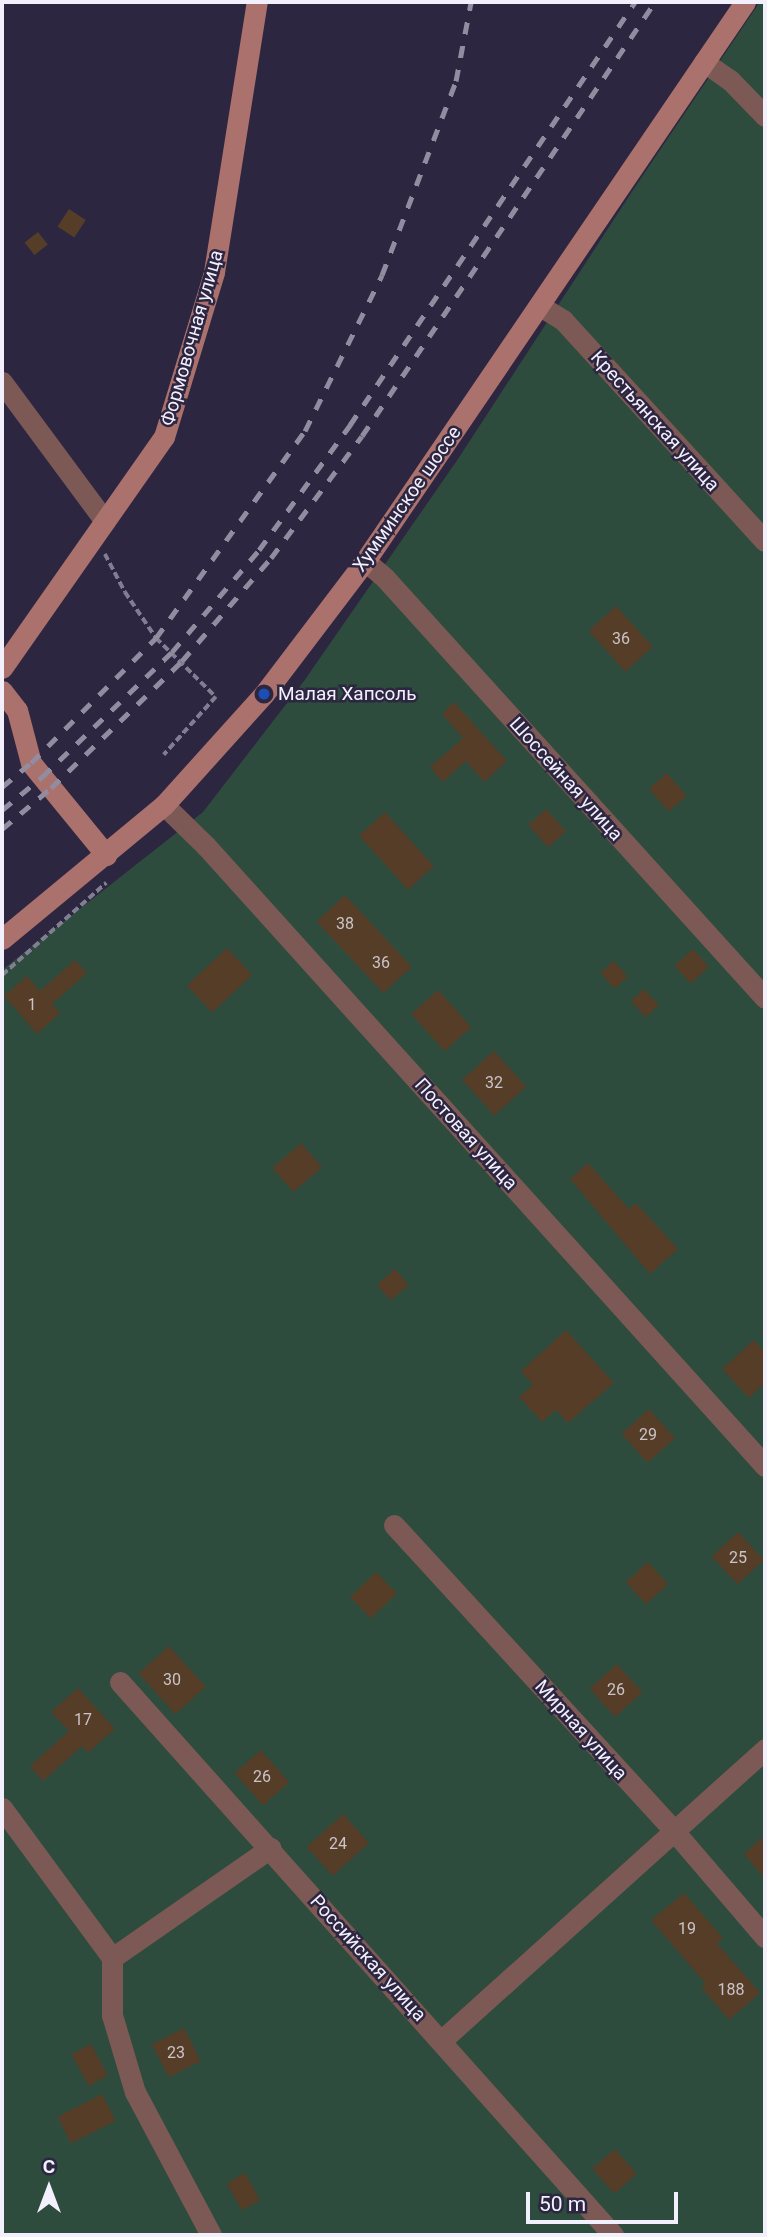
<!DOCTYPE html>
<html>
<head>
<meta charset="utf-8">
<style>
	body { margin:0 }
	#map { position:relative; width:767px; height:2237px; overflow:hidden; background:#2d2641; font-family:Roboto,sans-serif }
	div>[style] { position:absolute }
	.green>* { inset:0; background:#2d4c3d }
	.building>* { inset:0; background:#553d27; transform-origin:0 0 }
	.path>* { height:3.5px; margin-top:-1.75px; transform-origin:0; background:repeating-linear-gradient(90deg,#827d92 0 7px,transparent 0 10.5px) }
	.street>* { height:21px; margin:-10.5px; padding:0 10.5px; transform-origin:10.5px; border-radius:10.5px; background:#7d5955 }
	.secondary>* { height:21px; margin:-10.5px; padding:0 10.5px; transform-origin:10.5px; border-radius:10.5px; background:#ab716c }
	.rail>* { height:5px; margin-top:-2.5px; transform-origin:0; background:repeating-linear-gradient(90deg,#918ca0 0 12px,transparent 0 24px) }
	.dots>* { width:19px; height:19px; translate:-50% -50%; box-sizing:border-box; border:4px solid #2d2641; border-radius:50% }
	span { translate:-50% -50%; white-space:nowrap; text-align:center; line-height:1.15; -webkit-text-stroke:5px #2d2641; paint-order:stroke }
	.number-label { font-size:16px; color:#ccc3c8 }
	.number-label span { -webkit-text-stroke-width:0 }
	.street-label { font-size:19px; color:#f3f0fe }
	.poi-label { font-size:19px; color:#f3f0fe }
	.left { translate:0 -50%; text-align:left }
	.frame { position:absolute; inset:0; border:4px solid #f3f0fe; pointer-events:none }
	.north { position:absolute; left:14px; top:2153px; width:70px; height:70px; -webkit-text-stroke:5px #2d2641; paint-order:stroke; rotate:0deg; font-size:19px; font-weight:700; line-height:28px; text-align:center; color:#f3f0fe }
	.north::after { content:''; display:block; margin:auto; width:24px; height:32px; background:#f3f0fe; clip-path:polygon(50% 0,100% 100%,50% 72%,0 100%) }
	.scale { position:absolute; left:526px; top:2192px; width:152px; height:32px; box-sizing:border-box; border:4px solid #f3f0fe; border-top:0; padding-left:9px; font-size:21px; line-height:24px; white-space:nowrap; color:#f3f0fe; -webkit-text-stroke:5px #2d2641; paint-order:stroke }
</style>
</head>
<body>
<div id="map">
	<div class="green">
		<div style="clip-path:polygon(765px 2px,765px 2235px,2px 2235px,2px 970px,203px 812px,304px 681px,458px 459px,635px 187px,759px 3px)"></div>
	</div>
	<div class="building">
		<div style="left:69px;top:209px;width:20px;height:21px;rotate:33deg"></div>
		<div style="left:38px;top:232px;width:16px;height:17px;rotate:52deg"></div>
		<div style="left:616px;top:606px;width:55px;height:37px;rotate:48deg"></div>
		<div style="clip-path:polygon(454px 702px,507px 761px,484px 782px,466px 761px,443px 782px,430px 767px,463px 738px,442px 714px)"></div>
		<div style="left:667px;top:773px;width:30px;height:24px;rotate:49deg"></div>
		<div style="left:546px;top:809px;width:30px;height:24px;rotate:48deg"></div>
		<div style="left:385px;top:812px;width:73px;height:35px;rotate:48deg"></div>
		<div style="left:345px;top:895px;width:98px;height:39px;rotate:47deg"></div>
		<div style="left:227px;top:948px;width:37px;height:55px;rotate:47deg"></div>
		<div style="left:693px;top:949px;width:24px;height:25px;rotate:48deg"></div>
		<div style="clip-path:polygon(75px 960px,87px 973px,52px 1004px,60px 1013px,37px 1034px,4px 996px,27px 976px,40px 991px)"></div>
		<div style="left:614px;top:961px;width:21px;height:18px;rotate:49deg"></div>
		<div style="left:644px;top:989px;width:22px;height:18px;rotate:47deg"></div>
		<div style="left:438px;top:990px;width:50px;height:36px;rotate:48deg"></div>
		<div style="left:494px;top:1051px;width:48px;height:43px;rotate:48deg"></div>
		<div style="left:301px;top:1143px;width:32px;height:38px;rotate:49deg"></div>
		<div style="clip-path:polygon(588px 1163px,629px 1209px,636px 1203px,678px 1249px,650px 1274px,570px 1179px)"></div>
		<div style="left:395px;top:1269px;width:21px;height:24px;rotate:49deg"></div>
		<div style="clip-path:polygon(566px 1330px,614px 1383px,568px 1423px,556px 1410px,542px 1422px,519px 1397px,533px 1385px,521px 1371px)"></div>
		<div style="clip-path:polygon(754px 1340px,765px 1353px,765px 1383px,749px 1398px,722px 1369px)"></div>
		<div style="left:649px;top:1409px;width:39px;height:37px;rotate:48deg"></div>
		<div style="left:738px;top:1532px;width:38px;height:36px;rotate:47deg"></div>
		<div style="left:648px;top:1562px;width:30px;height:30px;rotate:48deg"></div>
		<div style="left:376px;top:1572px;width:30px;height:36px;rotate:46deg"></div>
		<div style="left:169px;top:1646px;width:55px;height:41px;rotate:48deg"></div>
		<div style="left:617px;top:1664px;width:38px;height:37px;rotate:48deg"></div>
		<div style="clip-path:polygon(78px 1688px,115px 1729px,88px 1753px,82px 1746px,43px 1781px,30px 1766px,69px 1731px,51px 1712px)"></div>
		<div style="left:261px;top:1750px;width:43px;height:35px;rotate:49deg"></div>
		<div style="left:343px;top:1814px;width:39px;height:49px;rotate:48deg"></div>
		<div style="clip-path:polygon(765px 1835px,765px 1879px,744px 1854px)"></div>
		<div style="clip-path:polygon(684px 1893px,723px 1938px,717px 1943px,760px 1993px,729px 2020px,701px 1987px,706px 1984px,651px 1920px)"></div>
		<div style="left:184px;top:2028px;width:37px;height:36px;rotate:63deg"></div>
		<div style="left:91px;top:2044px;width:36px;height:22px;rotate:62deg"></div>
		<div style="left:102px;top:2094px;width:30px;height:50px;rotate:63deg"></div>
		<div style="left:615px;top:2149px;width:33px;height:30px;rotate:49deg"></div>
		<div style="left:245px;top:2173px;width:31px;height:21px;rotate:61deg"></div>
	</div>
	<div class="path">
		<div style="left:105px;top:554px;width:43px;rotate:62.2deg"></div>
		<div style="left:125px;top:592px;width:55px;rotate:56deg"></div>
		<div style="left:156px;top:638px;width:84px;rotate:44.5deg"></div>
		<div style="left:216px;top:697px;width:78px;rotate:131.9deg"></div>
		<div style="left:2px;top:975px;width:139px;rotate:-41.5deg"></div>
	</div>
	<div class="street">
		<div style="left:704px;top:62px;width:32px;rotate:35deg"></div>
		<div style="left:730px;top:80px;width:50px;rotate:45.8deg"></div>
		<div style="left:540px;top:306px;width:27px;rotate:31deg"></div>
		<div style="left:563px;top:320px;width:299px;rotate:47.6deg"></div>
		<div style="left:2px;top:382px;width:173px;rotate:53.5deg"></div>
		<div style="left:365px;top:561px;width:26px;rotate:40deg"></div>
		<div style="left:385px;top:578px;width:566px;rotate:47.86deg"></div>
		<div style="left:164px;top:805px;width:59px;rotate:44.3deg"></div>
		<div style="left:206px;top:846px;width:835px;rotate:47.96deg"></div>
		<div style="left:394px;top:1525px;width:415px;rotate:47.5deg"></div>
		<div style="left:674px;top:1831px;width:140px;rotate:49.4deg"></div>
		<div style="left:120px;top:1682px;width:741px;rotate:48.28deg"></div>
		<div style="left:2px;top:1808px;width:186px;rotate:53.7deg"></div>
		<div style="left:112px;top:1958px;width:57px;rotate:90deg"></div>
		<div style="left:112px;top:2015px;width:80px;rotate:73.4deg"></div>
		<div style="left:135px;top:2092px;width:162px;rotate:62deg"></div>
		<div style="left:112px;top:1958px;width:193px;rotate:-34.8deg"></div>
		<div style="left:442px;top:2040px;width:435px;rotate:-42deg"></div>
	</div>
	<div class="secondary">
		<div style="left:2px;top:668px;width:282px;rotate:-55deg"></div>
		<div style="left:164px;top:437px;width:172px;rotate:-73.1deg"></div>
		<div style="left:214px;top:272px;width:273px;rotate:-81deg"></div>
		<div style="left:2px;top:691px;width:24px;rotate:52deg"></div>
		<div style="left:17px;top:710px;width:55px;rotate:75.2deg"></div>
		<div style="left:31px;top:763px;width:119px;rotate:50.8deg"></div>
		<div style="left:2px;top:939px;width:210px;rotate:-39.6deg"></div>
		<div style="left:164px;top:805px;width:149px;rotate:-48deg"></div>
		<div style="left:264px;top:694px;width:167px;rotate:-52.8deg"></div>
		<div style="left:365px;top:561px;width:676px;rotate:-55.79deg"></div>
	</div>
	<div class="rail">
		<div style="left:2px;top:787px;width:38px;rotate:-40deg"></div>
		<div style="left:31px;top:763px;width:177px;rotate:-45deg"></div>
		<div style="left:156px;top:638px;width:255px;rotate:-54.3deg"></div>
		<div style="left:305px;top:431px;width:174px;rotate:-63.7deg"></div>
		<div style="left:382px;top:275px;width:208px;rotate:-69.1deg"></div>
		<div style="left:456px;top:81px;width:80px;rotate:-79.2deg"></div>
		<div style="left:2px;top:810px;width:52px;rotate:-39.5deg"></div>
		<div style="left:42px;top:777px;width:180px;rotate:-43.9deg"></div>
		<div style="left:172px;top:652px;width:134px;rotate:-49.5deg"></div>
		<div style="left:259px;top:550px;width:155px;rotate:-53.9deg"></div>
		<div style="left:350px;top:425px;width:510px;rotate:-56.03deg"></div>
		<div style="left:2px;top:829px;width:64px;rotate:-39.9deg"></div>
		<div style="left:51px;top:788px;width:182px;rotate:-44.1deg"></div>
		<div style="left:182px;top:661px;width:136px;rotate:-49.2deg"></div>
		<div style="left:271px;top:558px;width:152px;rotate:-53.3deg"></div>
		<div style="left:362px;top:436px;width:524px;rotate:-55.98deg"></div>
	</div>
	<div class="dots">
		<div style="left:264px;top:694px;background:#1a4fb4"></div>
	</div>
	<div class="number-label">
		<span style="left:621px;top:639px">36</span>
		<span style="left:345px;top:924px">38</span>
		<span style="left:381px;top:963px">36</span>
		<span style="left:32px;top:1005px">1</span>
		<span style="left:494px;top:1083px">32</span>
		<span style="left:648px;top:1435px">29</span>
		<span style="left:738px;top:1558px">25</span>
		<span style="left:172px;top:1680px">30</span>
		<span style="left:616px;top:1690px">26</span>
		<span style="left:83px;top:1720px">17</span>
		<span style="left:262px;top:1777px">26</span>
		<span style="left:338px;top:1844px">24</span>
		<span style="left:687px;top:1929px">19</span>
		<span style="left:731px;top:1990px">188</span>
		<span style="left:176px;top:2053px">23</span>
	</div>
	<div class="street-label">
		<span style="left:192px;top:338px;rotate:-74deg">Формовочная улица</span>
		<span style="left:655px;top:421px;rotate:48deg">Крестьянская улица</span>
		<span style="left:407px;top:499px;rotate:-55deg">Хумминское шоссе</span>
		<span style="left:566px;top:779px;rotate:48deg">Шоссейная улица</span>
		<span style="left:466px;top:1134px;rotate:48deg">Постовая улица</span>
		<span style="left:581px;top:1730px;rotate:48deg">Мирная улица</span>
		<span style="left:368px;top:1958px;rotate:48deg">Российская улица</span>
	</div>
	<div class="poi-label">
		<span class="left" style="left:278px;top:694px">Малая Хапсоль</span>
	</div>
	<div class="frame"></div>
	<div class="north">С</div>
	<div class="scale">50 m</div>
</div>
</body>
</html>
